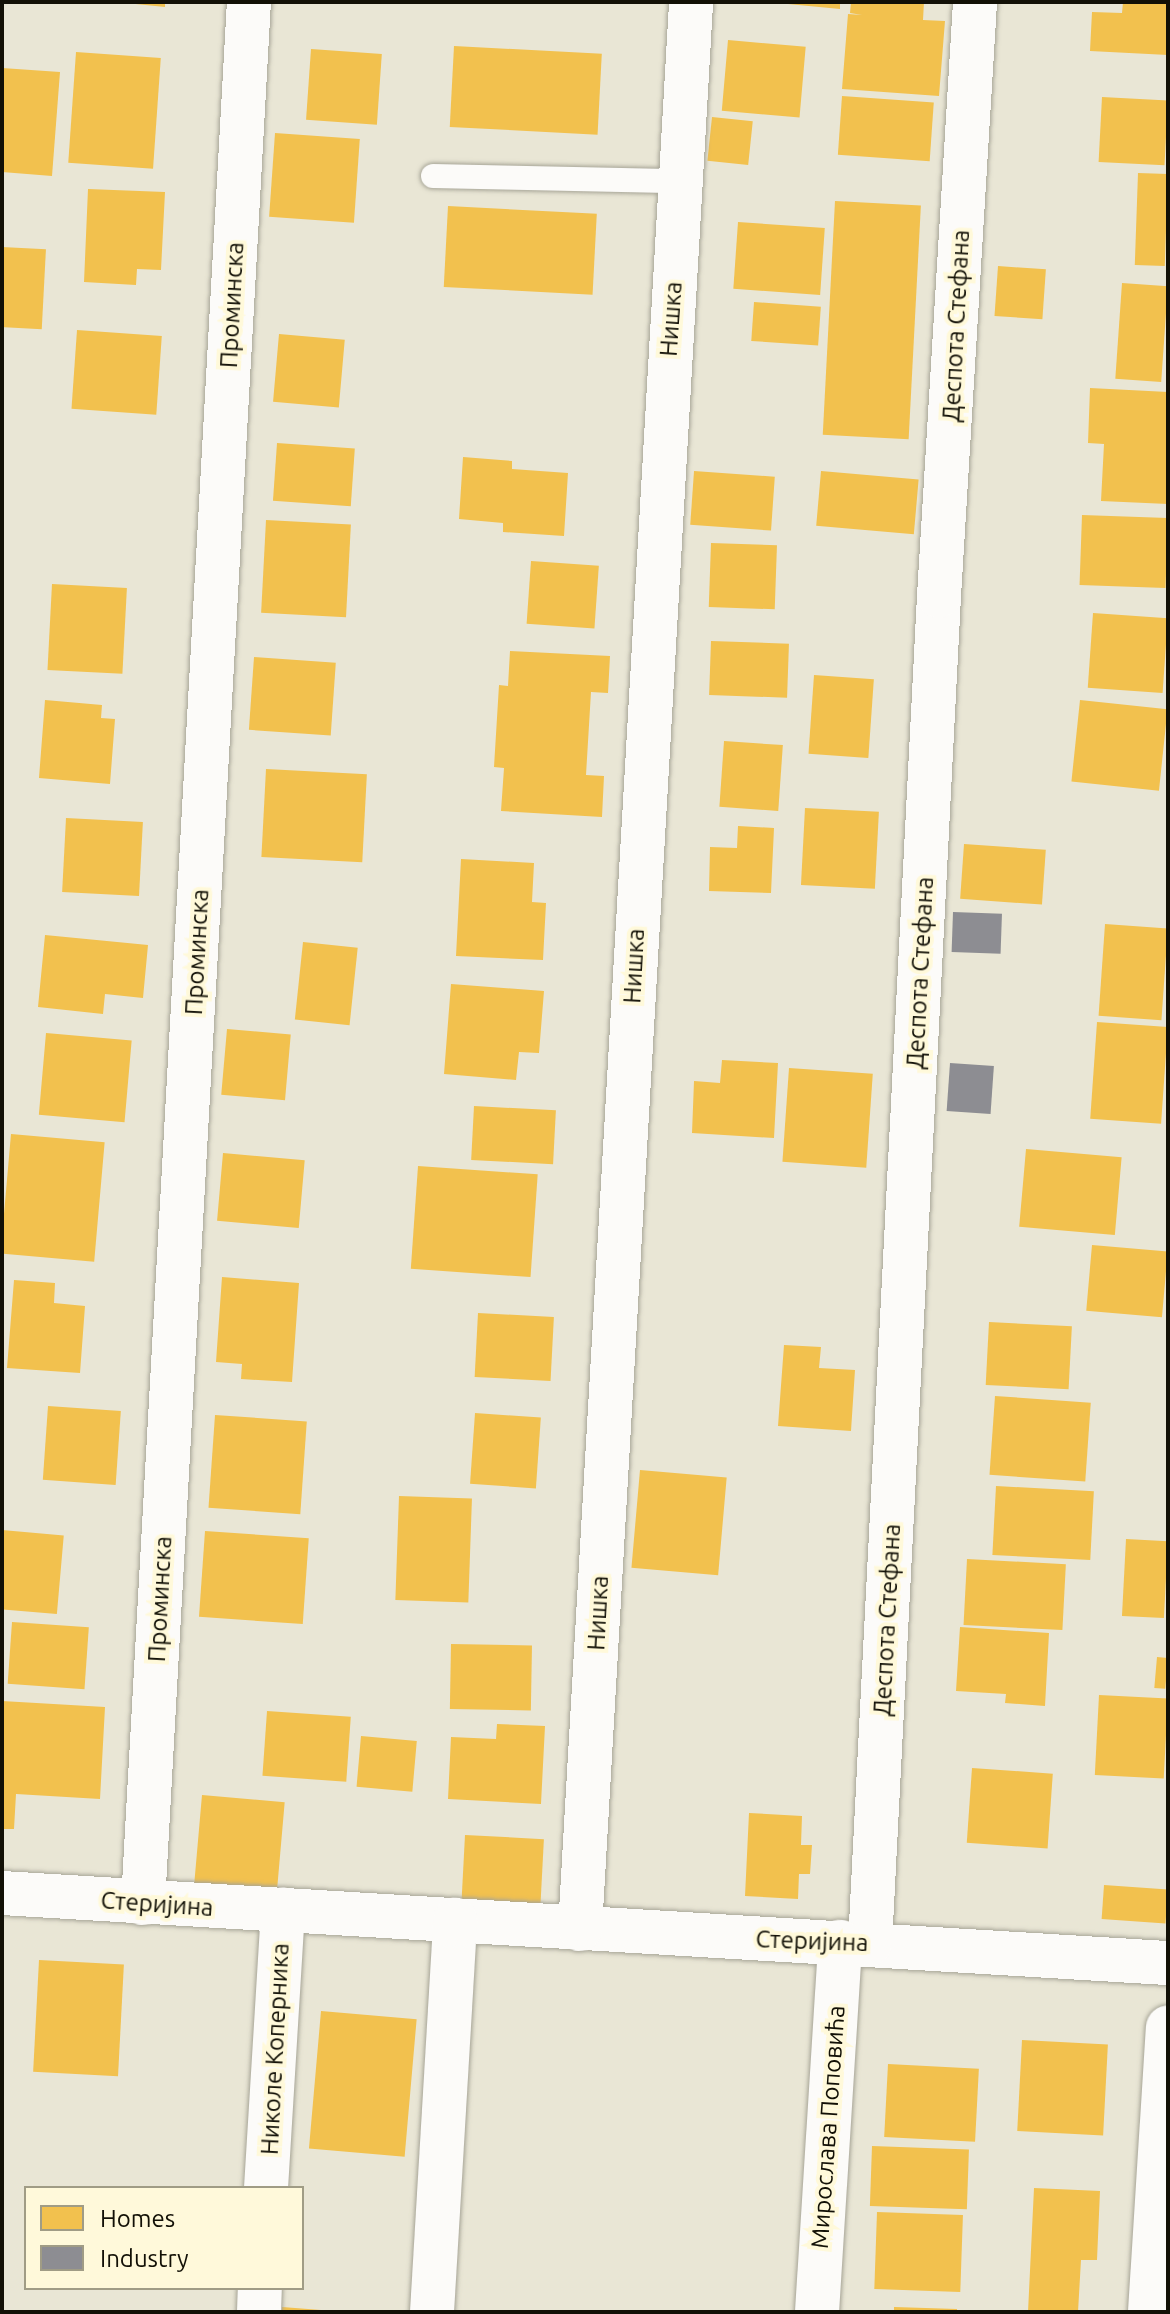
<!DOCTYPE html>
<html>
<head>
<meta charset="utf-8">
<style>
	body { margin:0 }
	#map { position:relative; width:1170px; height:2314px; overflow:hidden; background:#e9e6d5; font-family:Ubuntu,sans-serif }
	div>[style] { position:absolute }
	.homes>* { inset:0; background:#f2c14e; transform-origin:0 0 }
	.industry>* { inset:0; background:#8d8d92; transform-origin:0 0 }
	.roads { filter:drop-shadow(0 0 2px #a7a597) drop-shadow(0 0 2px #a7a597) }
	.service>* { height:24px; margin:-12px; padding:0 12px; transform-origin:12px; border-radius:12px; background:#fcfbf9 }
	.minor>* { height:44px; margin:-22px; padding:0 22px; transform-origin:22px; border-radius:22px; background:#fcfbf9 }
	span { translate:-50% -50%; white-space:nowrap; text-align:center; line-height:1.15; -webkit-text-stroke:8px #fff9da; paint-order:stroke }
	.street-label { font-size:24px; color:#121006 }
	.frame { position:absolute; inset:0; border:4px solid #121006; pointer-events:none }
	.legend { position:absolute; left:24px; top:2186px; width:280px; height:104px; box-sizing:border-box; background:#fff9da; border:2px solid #a09c85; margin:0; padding:10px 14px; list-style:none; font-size:24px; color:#121006 }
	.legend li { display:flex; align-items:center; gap:16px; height:40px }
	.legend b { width:40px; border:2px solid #a09c85 }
</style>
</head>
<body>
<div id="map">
	<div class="homes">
		<div style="clip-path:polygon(116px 2px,165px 2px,165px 7px)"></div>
		<div style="clip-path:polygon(767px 2px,840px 2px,840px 9px)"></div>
		<div style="clip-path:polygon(851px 2px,924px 2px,923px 20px,945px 21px,939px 96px,842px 89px,848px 14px,862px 15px,850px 13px)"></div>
		<div style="clip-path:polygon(1123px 2px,1168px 2px,1168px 55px,1090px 51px,1092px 12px,1122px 13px)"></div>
		<div style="left:728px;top:40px;width:78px;height:71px;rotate:5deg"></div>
		<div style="left:454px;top:46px;width:148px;height:81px;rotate:3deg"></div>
		<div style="left:311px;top:49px;width:71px;height:71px;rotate:4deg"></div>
		<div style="left:76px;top:52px;width:85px;height:111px;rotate:4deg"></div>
		<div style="clip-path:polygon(2px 68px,60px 72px,52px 176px,2px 172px)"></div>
		<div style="left:842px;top:96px;width:92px;height:59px;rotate:4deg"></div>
		<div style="left:1102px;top:97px;width:66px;height:65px;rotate:3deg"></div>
		<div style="left:712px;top:117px;width:41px;height:44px;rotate:6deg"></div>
		<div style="left:275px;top:133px;width:85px;height:84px;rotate:4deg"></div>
		<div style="left:1138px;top:173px;width:30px;height:92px;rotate:2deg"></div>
		<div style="clip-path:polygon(88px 189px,165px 192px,161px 270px,137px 269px,136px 285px,84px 282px)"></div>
		<div style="left:835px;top:201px;width:86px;height:234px;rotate:3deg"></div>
		<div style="left:448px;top:206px;width:149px;height:81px;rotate:3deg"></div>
		<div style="left:738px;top:222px;width:87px;height:67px;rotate:4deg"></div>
		<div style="left:2px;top:247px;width:44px;height:80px;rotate:3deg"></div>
		<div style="left:998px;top:266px;width:48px;height:50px;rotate:4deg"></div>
		<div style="left:1122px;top:283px;width:46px;height:96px;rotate:4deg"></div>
		<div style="left:754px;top:302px;width:67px;height:39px;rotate:4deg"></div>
		<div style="left:77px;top:330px;width:85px;height:79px;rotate:4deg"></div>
		<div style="left:279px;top:334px;width:66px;height:68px;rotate:5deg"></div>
		<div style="clip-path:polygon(1090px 388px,1168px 392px,1168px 504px,1101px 501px,1104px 444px,1088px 443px)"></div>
		<div style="left:277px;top:443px;width:78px;height:58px;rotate:4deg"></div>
		<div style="clip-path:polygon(463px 457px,512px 461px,512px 469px,568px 473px,564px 536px,503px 532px,503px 523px,459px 519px)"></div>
		<div style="left:694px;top:471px;width:81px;height:54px;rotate:4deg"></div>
		<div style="left:821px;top:471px;width:98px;height:55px;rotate:5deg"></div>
		<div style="left:1082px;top:515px;width:86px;height:70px;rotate:2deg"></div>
		<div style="left:266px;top:520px;width:85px;height:93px;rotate:3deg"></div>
		<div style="left:711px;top:543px;width:66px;height:64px;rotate:2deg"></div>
		<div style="left:531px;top:561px;width:68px;height:63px;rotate:4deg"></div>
		<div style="left:52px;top:584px;width:75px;height:86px;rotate:3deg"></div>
		<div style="left:1093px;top:613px;width:75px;height:75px;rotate:4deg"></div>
		<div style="left:711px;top:641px;width:78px;height:54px;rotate:2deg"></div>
		<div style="clip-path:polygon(510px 651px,610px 656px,608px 693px,591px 692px,586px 775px,604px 776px,602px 817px,501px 811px,504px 768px,494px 767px,499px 685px,508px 686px)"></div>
		<div style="left:254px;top:657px;width:82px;height:73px;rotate:4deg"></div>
		<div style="left:814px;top:675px;width:60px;height:79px;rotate:4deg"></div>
		<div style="clip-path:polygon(45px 700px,102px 705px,101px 718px,115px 719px,110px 784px,39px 778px)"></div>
		<div style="left:1080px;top:700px;width:88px;height:82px;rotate:6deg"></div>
		<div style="left:724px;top:741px;width:59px;height:66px;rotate:4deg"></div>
		<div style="left:266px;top:769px;width:101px;height:88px;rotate:3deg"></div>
		<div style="left:805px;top:808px;width:74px;height:77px;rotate:3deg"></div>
		<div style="left:66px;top:818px;width:77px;height:74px;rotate:3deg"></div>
		<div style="clip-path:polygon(738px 826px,774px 828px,771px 893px,709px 891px,710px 847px,737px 848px)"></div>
		<div style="left:964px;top:844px;width:82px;height:55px;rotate:4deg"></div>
		<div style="clip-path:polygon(461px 859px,534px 863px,532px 902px,546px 903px,543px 960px,456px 956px)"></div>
		<div style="left:1105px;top:924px;width:63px;height:92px;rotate:4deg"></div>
		<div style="clip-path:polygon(45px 935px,148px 945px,143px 998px,105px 994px,103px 1014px,38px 1007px)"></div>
		<div style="left:303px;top:942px;width:55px;height:78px;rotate:6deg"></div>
		<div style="clip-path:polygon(451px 984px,544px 991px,539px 1053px,519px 1052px,516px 1080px,444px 1074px)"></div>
		<div style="left:1097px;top:1022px;width:71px;height:97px;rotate:4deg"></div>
		<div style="left:227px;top:1029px;width:64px;height:66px;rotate:5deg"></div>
		<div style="left:46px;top:1033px;width:86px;height:82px;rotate:5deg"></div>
		<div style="clip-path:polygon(722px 1060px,778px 1063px,774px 1138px,692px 1133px,694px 1081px,720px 1083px)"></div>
		<div style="left:789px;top:1068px;width:84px;height:94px;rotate:4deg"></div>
		<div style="left:474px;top:1106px;width:82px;height:54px;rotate:3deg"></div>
		<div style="left:11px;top:1134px;width:94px;height:120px;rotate:5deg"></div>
		<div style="left:1026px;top:1149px;width:96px;height:78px;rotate:5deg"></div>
		<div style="left:223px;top:1153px;width:82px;height:68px;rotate:5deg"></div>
		<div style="left:418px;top:1166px;width:120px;height:103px;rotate:4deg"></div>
		<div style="left:1092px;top:1245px;width:76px;height:66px;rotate:5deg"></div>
		<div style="clip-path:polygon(222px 1277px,299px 1283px,292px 1382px,241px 1379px,242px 1364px,216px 1362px)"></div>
		<div style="clip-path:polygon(14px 1280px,55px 1283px,54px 1303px,85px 1306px,80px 1373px,7px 1368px)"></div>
		<div style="left:478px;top:1313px;width:76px;height:64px;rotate:3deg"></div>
		<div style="left:989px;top:1322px;width:83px;height:63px;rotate:3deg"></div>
		<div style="clip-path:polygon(784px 1345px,821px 1347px,819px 1368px,855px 1370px,851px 1431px,778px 1426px)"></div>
		<div style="left:995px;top:1396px;width:96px;height:79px;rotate:4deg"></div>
		<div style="left:48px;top:1406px;width:73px;height:74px;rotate:4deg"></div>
		<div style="left:475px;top:1413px;width:66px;height:71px;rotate:4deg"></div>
		<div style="left:215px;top:1415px;width:92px;height:93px;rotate:4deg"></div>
		<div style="left:640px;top:1470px;width:87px;height:98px;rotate:5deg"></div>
		<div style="left:996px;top:1486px;width:98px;height:69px;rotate:3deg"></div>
		<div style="left:399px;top:1496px;width:73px;height:104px;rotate:2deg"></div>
		<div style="left:2px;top:1530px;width:62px;height:79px;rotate:5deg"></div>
		<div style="left:205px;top:1531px;width:104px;height:86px;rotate:4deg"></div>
		<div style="left:1126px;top:1539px;width:42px;height:77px;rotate:3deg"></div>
		<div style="left:967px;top:1559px;width:99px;height:66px;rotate:3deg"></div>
		<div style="left:12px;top:1622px;width:77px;height:62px;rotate:4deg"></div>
		<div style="clip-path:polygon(960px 1627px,1049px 1633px,1045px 1706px,1005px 1703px,1006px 1694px,956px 1691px)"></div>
		<div style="left:451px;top:1644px;width:81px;height:65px;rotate:1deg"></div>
		<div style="left:1157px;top:1657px;width:11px;height:31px;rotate:5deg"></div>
		<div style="left:1099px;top:1695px;width:69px;height:80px;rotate:3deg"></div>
		<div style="clip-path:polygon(2px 1701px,105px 1707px,100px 1799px,16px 1794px,14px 1829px,2px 1829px)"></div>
		<div style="left:267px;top:1711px;width:84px;height:65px;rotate:4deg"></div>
		<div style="clip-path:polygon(497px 1724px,545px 1726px,541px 1804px,448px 1799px,451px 1737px,496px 1739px)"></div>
		<div style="left:361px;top:1736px;width:56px;height:51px;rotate:5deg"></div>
		<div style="left:972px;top:1768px;width:81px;height:75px;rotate:4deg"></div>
		<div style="left:202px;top:1795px;width:83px;height:90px;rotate:5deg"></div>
		<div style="clip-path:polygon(749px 1813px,802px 1816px,801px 1845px,812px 1845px,810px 1874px,799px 1874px,798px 1899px,745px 1896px)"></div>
		<div style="left:465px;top:1835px;width:79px;height:68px;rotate:3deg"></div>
		<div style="left:1104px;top:1885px;width:64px;height:34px;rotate:4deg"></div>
		<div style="left:39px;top:1960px;width:85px;height:112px;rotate:3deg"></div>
		<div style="left:321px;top:2011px;width:96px;height:138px;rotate:5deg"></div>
		<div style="left:1022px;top:2040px;width:86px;height:91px;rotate:3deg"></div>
		<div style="left:888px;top:2064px;width:91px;height:73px;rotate:3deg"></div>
		<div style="left:872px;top:2146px;width:97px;height:60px;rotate:2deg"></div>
		<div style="clip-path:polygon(1034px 2188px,1100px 2191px,1097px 2260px,1081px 2260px,1078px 2312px,1028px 2312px)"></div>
		<div style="left:877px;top:2212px;width:86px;height:77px;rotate:2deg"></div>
		<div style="clip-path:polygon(282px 2307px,321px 2310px,321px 2312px,282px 2312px)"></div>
		<div style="clip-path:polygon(894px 2307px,957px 2309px,957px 2312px,894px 2312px)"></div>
	</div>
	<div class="industry">
		<div style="left:953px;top:912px;width:49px;height:40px;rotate:2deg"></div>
		<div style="left:950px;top:1063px;width:44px;height:48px;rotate:4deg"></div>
	</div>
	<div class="roads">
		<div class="service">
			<div style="left:433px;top:176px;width:247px;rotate:1.2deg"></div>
		</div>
		<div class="minor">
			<div style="left:2px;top:1893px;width:1168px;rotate:3.44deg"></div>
			<div style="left:143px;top:1903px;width:1904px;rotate:-86.81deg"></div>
			<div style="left:580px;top:1929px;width:1930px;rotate:-86.7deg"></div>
			<div style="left:870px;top:1944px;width:1350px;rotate:-87.07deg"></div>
			<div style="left:939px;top:596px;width:595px;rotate:-86.53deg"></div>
			<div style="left:266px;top:2188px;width:279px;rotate:-86.5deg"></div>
			<div style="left:259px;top:2312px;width:24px;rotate:-88deg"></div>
			<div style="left:432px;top:2312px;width:393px;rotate:-86.6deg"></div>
			<div style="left:817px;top:2312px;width:371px;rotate:-86.4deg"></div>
			<div style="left:1150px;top:2312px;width:285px;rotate:-86.4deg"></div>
		</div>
	</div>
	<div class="street-label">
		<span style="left:232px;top:305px;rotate:-87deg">Проминска</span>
		<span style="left:671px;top:319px;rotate:-86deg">Нишка</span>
		<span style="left:956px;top:326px;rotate:-87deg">Деспота Стефана</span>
		<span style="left:197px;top:952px;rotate:-87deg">Проминска</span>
		<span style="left:634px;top:966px;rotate:-87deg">Нишка</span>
		<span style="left:920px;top:973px;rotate:-87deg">Деспота Стефана</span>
		<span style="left:160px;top:1599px;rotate:-87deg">Проминска</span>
		<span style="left:598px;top:1613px;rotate:-87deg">Нишка</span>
		<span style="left:887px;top:1620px;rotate:-87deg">Деспота Стефана</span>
		<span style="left:157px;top:1904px;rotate:4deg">Стеријина</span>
		<span style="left:812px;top:1941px;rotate:2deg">Стеријина</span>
		<span style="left:275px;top:2049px;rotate:-87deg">Николе Коперника</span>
		<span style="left:828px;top:2127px;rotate:-86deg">Мирослава Поповића</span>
	</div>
	<div class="frame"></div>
	<ul class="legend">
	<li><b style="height:22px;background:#f2c14e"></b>Homes</li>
	<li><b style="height:22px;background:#8d8d92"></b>Industry</li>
	</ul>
</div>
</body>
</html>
